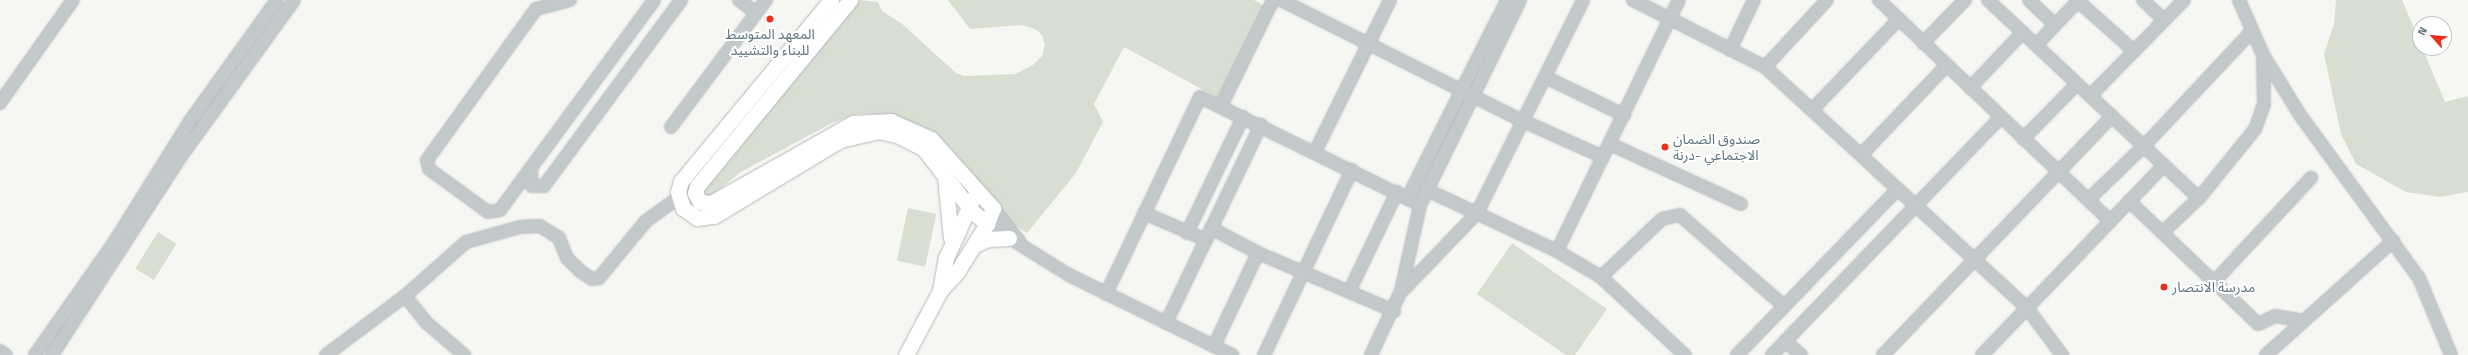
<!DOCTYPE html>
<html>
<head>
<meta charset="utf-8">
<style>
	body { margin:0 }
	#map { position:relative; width:2468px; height:355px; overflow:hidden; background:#f6f6f3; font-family:"Titillium Web","Noto Sans Arabic",sans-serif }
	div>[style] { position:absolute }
	.green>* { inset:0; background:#d9ded3; transform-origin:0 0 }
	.roads { filter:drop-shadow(0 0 1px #b4babc) drop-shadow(0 0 1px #b4babc) }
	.minor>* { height:12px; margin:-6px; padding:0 6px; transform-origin:6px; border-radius:6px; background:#c3c8ca }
	.major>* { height:15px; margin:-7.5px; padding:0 7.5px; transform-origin:7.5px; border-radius:7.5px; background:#fff }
	.dots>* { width:11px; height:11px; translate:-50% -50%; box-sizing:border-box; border:2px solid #fff; border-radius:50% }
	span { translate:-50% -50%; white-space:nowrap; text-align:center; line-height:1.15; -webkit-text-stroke:4px #fff; paint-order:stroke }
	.poi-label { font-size:14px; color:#60767f }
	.left { translate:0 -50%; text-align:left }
	.north { position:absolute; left:2412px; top:16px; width:40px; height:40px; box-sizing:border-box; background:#fff; border:1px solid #bfc8cc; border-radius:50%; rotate:297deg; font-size:11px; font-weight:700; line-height:16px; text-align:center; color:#60767f }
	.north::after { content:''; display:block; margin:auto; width:14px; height:18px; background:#ed2e1c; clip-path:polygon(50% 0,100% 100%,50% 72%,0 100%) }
</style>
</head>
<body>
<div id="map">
	<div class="green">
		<div style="clip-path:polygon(860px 0,878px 2px,882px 11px,901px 23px,956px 73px,965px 76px,1015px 74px,1033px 65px,1042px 56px,1045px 45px,1042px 35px,1035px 29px,1022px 25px,970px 29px,948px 0,1254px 0,1265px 6px,1220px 99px,1124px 47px,1094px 104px,1103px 122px,1076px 173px,1027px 233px,1006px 219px,896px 117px,875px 114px,856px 114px,830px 124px,741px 172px,707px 199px,700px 188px)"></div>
		<div style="clip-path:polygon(2336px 0,2402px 0,2445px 102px,2468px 96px,2468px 192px,2440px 197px,2406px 192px,2356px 164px,2341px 134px,2324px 54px,2334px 24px)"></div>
		<div style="left:908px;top:208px;width:29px;height:54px;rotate:12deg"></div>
		<div style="left:158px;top:232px;width:22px;height:43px;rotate:32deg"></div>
		<div style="clip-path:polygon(1512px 243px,1607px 309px,1575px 355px,1566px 355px,1477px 294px)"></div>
	</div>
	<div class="roads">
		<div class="minor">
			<div style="left:570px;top:0;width:35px;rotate:165deg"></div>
			<div style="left:536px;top:9px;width:186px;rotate:125.8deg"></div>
			<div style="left:427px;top:160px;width:9px;rotate:77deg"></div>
			<div style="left:429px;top:169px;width:73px;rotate:36.1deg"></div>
			<div style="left:488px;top:212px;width:12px;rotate:-9deg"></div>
			<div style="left:500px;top:210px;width:260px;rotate:-53.7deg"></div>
			<div style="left:739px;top:0;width:21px;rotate:37deg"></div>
			<div style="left:1281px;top:0;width:271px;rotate:26.6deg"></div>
			<div style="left:1523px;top:121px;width:88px;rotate:24.2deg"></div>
			<div style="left:1633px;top:0;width:148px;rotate:26.9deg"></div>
			<div style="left:1765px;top:67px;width:356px;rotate:42.6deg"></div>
			<div style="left:2027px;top:308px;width:59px;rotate:53.3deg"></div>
			<div style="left:1879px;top:0;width:320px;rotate:43.7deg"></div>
			<div style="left:1988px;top:0;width:289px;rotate:43.2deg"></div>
			<div style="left:2029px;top:0;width:36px;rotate:44deg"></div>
			<div style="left:2143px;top:0;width:29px;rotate:44deg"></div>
			<div style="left:2239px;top:0;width:60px;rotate:66.4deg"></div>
			<div style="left:2263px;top:55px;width:70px;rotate:58.3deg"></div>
			<div style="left:2300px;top:115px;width:202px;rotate:53.9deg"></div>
			<div style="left:2419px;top:278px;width:83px;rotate:67.4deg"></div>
			<div style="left:2078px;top:1px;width:75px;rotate:41.8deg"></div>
			<div style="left:1923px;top:43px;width:60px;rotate:-45.7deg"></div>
			<div style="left:2036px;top:45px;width:62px;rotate:-46.3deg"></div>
			<div style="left:1730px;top:50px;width:55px;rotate:-64.4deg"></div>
			<div style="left:1765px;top:67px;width:91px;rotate:-47.2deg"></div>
			<div style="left:1545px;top:77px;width:88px;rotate:25.7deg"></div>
			<div style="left:1970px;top:88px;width:77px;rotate:-46.6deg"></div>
			<div style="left:2090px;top:96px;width:134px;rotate:-45.6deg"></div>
			<div style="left:0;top:103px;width:126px;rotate:-54.7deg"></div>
			<div style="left:1221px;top:106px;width:118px;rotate:-63.9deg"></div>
			<div style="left:1812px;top:110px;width:124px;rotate:-46.3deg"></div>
			<div style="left:671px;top:127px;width:159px;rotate:-53.2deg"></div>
			<div style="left:2023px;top:139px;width:77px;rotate:-45.5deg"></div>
			<div style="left:1610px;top:144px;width:144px;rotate:24.6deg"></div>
			<div style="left:1315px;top:152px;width:169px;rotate:-63.7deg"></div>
			<div style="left:1861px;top:155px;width:123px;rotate:-46.3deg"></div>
			<div style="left:531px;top:168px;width:18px;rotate:87deg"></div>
			<div style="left:532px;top:186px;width:12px"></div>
			<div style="left:544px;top:186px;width:231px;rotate:-53.6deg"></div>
			<div style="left:1427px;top:190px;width:144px;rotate:25.1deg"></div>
			<div style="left:1557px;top:251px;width:279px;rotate:-64.1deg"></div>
			<div style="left:1408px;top:197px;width:220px;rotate:-63.3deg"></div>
			<div style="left:2088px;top:200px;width:78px;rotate:-44deg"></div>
			<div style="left:2144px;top:146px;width:158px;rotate:-46.8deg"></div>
			<div style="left:2129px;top:201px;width:178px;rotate:43.6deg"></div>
			<div style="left:2258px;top:324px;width:19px;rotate:-25deg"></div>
			<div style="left:2275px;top:316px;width:26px;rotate:9deg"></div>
			<div style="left:993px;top:208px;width:43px;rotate:51.5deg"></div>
			<div style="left:1144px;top:213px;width:68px;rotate:23.5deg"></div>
			<div style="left:987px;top:224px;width:97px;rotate:31.9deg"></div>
			<div style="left:1069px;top:275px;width:182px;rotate:26.1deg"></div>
			<div style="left:1211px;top:228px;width:53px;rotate:28deg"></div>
			<div style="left:1258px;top:253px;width:148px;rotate:23.1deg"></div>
			<div style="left:1187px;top:233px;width:129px;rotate:-64.2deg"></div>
			<div style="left:2162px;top:233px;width:51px;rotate:-43.4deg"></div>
			<div style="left:2199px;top:198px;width:89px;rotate:-50.9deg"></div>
			<div style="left:2255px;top:129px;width:27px;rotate:-70deg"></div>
			<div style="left:2264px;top:104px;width:46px;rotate:-91.2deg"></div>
			<div style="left:1557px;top:251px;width:51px;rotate:30.6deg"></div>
			<div style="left:1601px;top:277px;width:115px;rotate:42.9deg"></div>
			<div style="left:1601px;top:277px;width:84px;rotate:-43.6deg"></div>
			<div style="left:1662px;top:219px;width:18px;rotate:-13deg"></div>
			<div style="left:1680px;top:215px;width:138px;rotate:41.2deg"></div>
			<div style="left:2213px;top:283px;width:144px;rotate:-47deg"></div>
			<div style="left:1350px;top:290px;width:109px;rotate:-64.4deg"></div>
			<div style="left:1403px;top:290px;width:107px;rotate:-46.1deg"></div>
			<div style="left:1477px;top:213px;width:238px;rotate:-63.5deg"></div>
			<div style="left:1106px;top:294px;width:218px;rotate:-64.5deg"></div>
			<div style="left:1200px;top:97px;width:245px;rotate:26.1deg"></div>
			<div style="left:405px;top:296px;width:36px;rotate:51deg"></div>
			<div style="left:428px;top:324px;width:48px;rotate:40.7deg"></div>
			<div style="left:1166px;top:323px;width:220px;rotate:-64.4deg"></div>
			<div style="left:1785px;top:341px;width:21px;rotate:41deg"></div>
			<div style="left:1214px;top:346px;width:103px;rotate:-64.7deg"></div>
			<div style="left:0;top:351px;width:7px;rotate:34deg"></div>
			<div style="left:35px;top:355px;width:139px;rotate:-54.9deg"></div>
			<div style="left:115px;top:241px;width:142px;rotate:-58deg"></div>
			<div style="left:190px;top:121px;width:149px;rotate:-54.3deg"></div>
			<div style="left:52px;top:355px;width:239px;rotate:-57deg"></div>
			<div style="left:182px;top:155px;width:191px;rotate:-54.1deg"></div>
			<div style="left:326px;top:355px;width:99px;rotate:-36.8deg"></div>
			<div style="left:405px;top:296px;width:81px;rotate:-41.5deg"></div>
			<div style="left:466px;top:242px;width:56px;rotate:-15.5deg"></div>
			<div style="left:520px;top:227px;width:20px;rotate:-3deg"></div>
			<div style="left:540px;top:226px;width:22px;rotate:32deg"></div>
			<div style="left:559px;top:238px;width:22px;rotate:68deg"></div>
			<div style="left:567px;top:258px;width:18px;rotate:45deg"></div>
			<div style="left:580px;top:271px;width:14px;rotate:34deg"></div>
			<div style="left:592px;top:279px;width:7px;rotate:-8deg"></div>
			<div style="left:599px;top:278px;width:74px;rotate:-50.5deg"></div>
			<div style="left:646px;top:221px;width:39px;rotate:-36deg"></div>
			<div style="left:1264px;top:355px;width:205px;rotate:-64.6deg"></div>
			<div style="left:1371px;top:355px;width:71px;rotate:-64.9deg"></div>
			<div style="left:1401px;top:291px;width:88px;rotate:-77.5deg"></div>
			<div style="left:1420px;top:205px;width:228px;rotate:-64deg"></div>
			<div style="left:1737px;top:355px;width:231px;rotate:-45.9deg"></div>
			<div style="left:1772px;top:355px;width:329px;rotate:-46.1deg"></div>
			<div style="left:1883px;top:355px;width:331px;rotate:-46.2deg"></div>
			<div style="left:1982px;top:355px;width:263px;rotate:-46.2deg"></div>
			<div style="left:2266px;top:355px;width:171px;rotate:-41.9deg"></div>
		</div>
		<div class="major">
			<div style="left:831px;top:0;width:235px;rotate:129.6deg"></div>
			<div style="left:681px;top:181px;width:11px;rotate:105deg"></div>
			<div style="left:678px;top:192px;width:17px;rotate:73deg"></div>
			<div style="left:683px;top:208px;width:17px;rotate:36deg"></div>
			<div style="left:697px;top:218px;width:17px;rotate:-7deg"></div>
			<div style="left:714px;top:216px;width:147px;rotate:-31.1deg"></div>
			<div style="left:840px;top:140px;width:39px;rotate:-13deg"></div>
			<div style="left:878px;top:131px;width:19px;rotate:12deg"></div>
			<div style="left:897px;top:135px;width:29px;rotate:27deg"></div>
			<div style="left:923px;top:148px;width:80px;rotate:52.1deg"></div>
			<div style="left:972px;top:211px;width:20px;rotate:41deg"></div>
			<div style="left:850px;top:0;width:241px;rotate:129.4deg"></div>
			<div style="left:697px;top:186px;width:7px;rotate:106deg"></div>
			<div style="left:695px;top:193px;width:10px;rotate:61deg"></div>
			<div style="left:700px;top:202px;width:11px;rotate:5deg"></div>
			<div style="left:711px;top:203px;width:163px;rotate:-29.4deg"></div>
			<div style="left:853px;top:123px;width:38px;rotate:-3deg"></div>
			<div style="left:891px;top:121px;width:44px;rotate:24.2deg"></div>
			<div style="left:931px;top:139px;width:93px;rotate:48.1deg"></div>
			<div style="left:993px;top:208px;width:17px;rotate:111deg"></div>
			<div style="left:987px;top:224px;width:57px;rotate:122deg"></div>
			<div style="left:957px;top:272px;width:25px;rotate:132deg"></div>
			<div style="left:940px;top:291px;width:72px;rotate:118deg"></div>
			<div style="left:945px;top:176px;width:62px;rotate:84.5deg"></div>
			<div style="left:974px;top:245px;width:15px;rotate:-23deg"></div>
			<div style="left:988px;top:239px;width:21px;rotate:-3deg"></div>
			<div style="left:940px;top:291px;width:34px;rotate:-80deg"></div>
			<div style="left:946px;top:258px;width:66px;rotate:-65.8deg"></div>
		</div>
	</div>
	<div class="dots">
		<div style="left:770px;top:19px;background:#ed2e1c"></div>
		<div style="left:1665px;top:147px;background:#ed2e1c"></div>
		<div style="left:2164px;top:287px;background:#ed2e1c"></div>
	</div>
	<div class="poi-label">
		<span style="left:770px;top:42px">المعهد المتوسط<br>للبناء والتشييد</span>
		<span class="left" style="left:1673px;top:147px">صندوق الضمان<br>الاجتماعي -درنة</span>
		<span class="left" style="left:2172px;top:287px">مدرسة الانتصار</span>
	</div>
	<div class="north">N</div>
</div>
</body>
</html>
